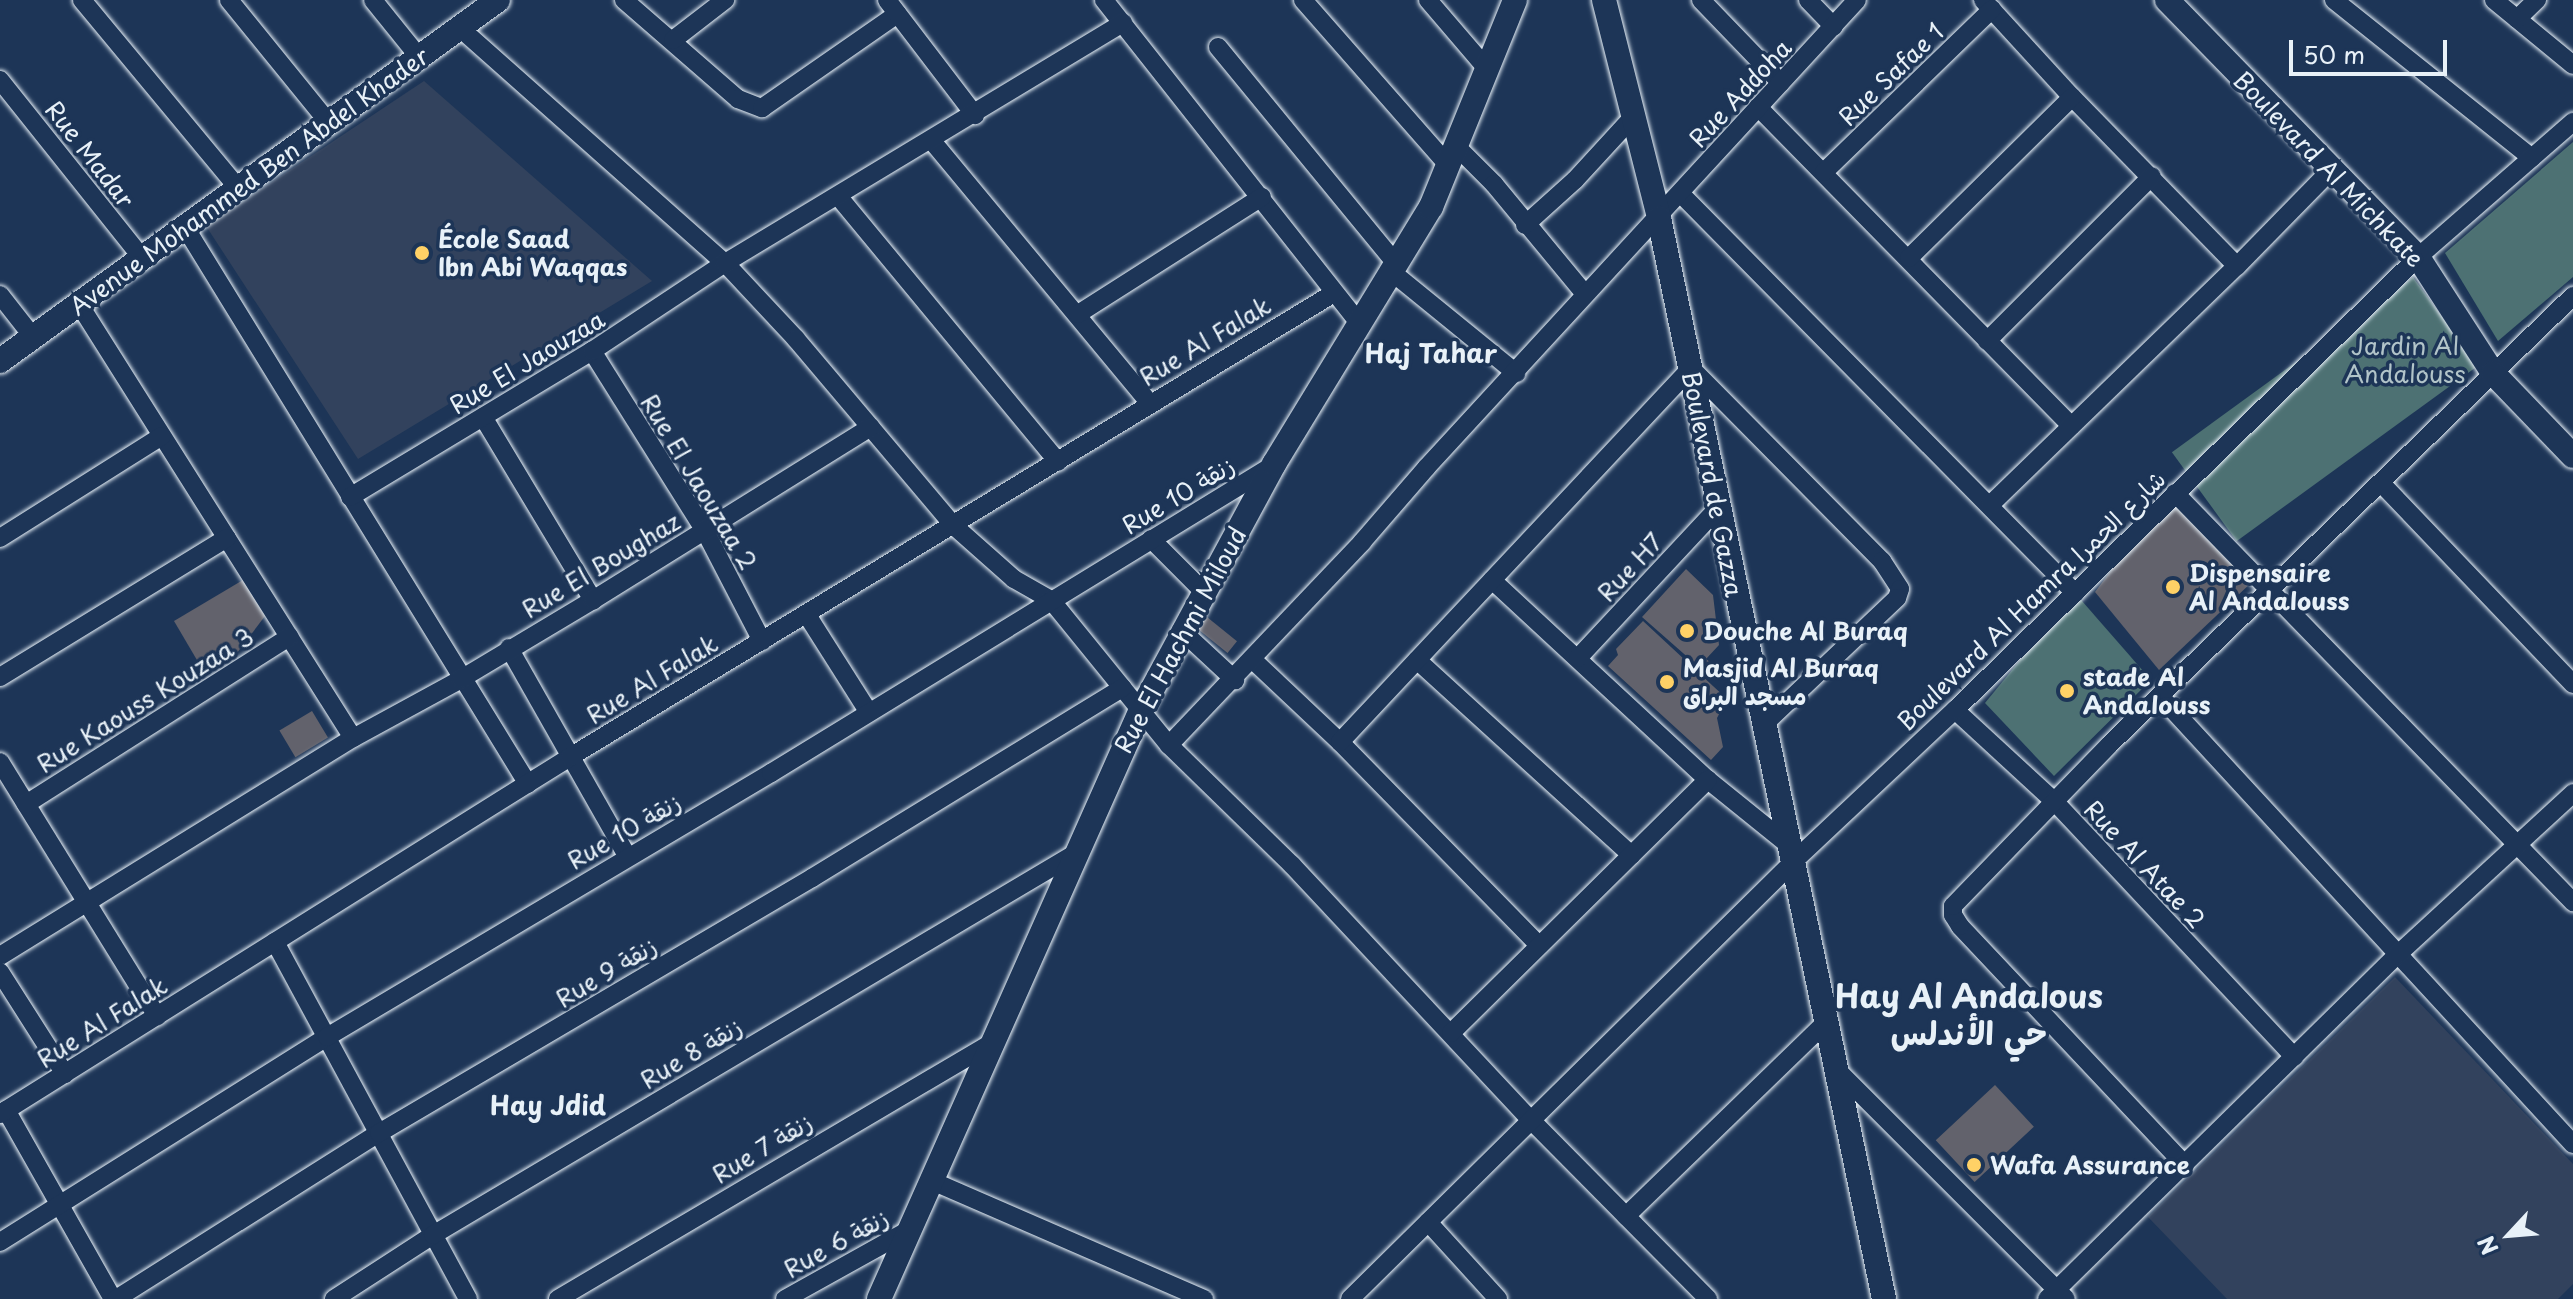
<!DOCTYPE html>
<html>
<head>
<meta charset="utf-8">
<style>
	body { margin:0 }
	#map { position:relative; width:2573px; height:1299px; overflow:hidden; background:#1d3557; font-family:"Playpen Sans","Playpen Sans Arabic",sans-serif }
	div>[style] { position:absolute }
	.built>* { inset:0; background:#32425d }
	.green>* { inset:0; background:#4d7173; transform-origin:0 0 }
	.building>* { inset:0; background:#62626c; transform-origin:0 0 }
	.roads { filter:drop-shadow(0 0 2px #e8f1f8) drop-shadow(0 0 2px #e8f1f8) }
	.street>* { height:18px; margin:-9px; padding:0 9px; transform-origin:9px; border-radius:9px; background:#1d3557 }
	.secondary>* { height:24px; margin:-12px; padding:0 12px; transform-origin:12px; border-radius:12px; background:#1d3557 }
	.dots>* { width:22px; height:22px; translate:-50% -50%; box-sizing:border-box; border:4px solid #1d3557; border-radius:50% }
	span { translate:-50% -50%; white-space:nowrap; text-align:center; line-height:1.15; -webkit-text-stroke:7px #1d3557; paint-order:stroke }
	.street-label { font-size:24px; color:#e8f1f8 }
	.poi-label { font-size:24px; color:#e8f1f8; font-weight:700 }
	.left { translate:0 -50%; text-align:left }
	.park-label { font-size:24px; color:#b2c4c9 }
	.neighbourhood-label { font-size:26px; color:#e8f1f8; font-weight:700 }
	.district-label { font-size:32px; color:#e8f1f8; font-weight:700 }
	.north { position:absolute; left:2469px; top:1195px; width:80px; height:80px; -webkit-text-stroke:6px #1d3557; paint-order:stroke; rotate:244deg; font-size:22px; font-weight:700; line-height:32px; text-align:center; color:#e8f1f8 }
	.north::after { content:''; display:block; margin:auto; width:28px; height:36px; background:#e8f1f8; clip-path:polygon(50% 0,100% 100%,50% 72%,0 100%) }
	.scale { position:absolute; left:2289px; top:40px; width:158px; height:36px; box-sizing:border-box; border:4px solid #e8f1f8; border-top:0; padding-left:10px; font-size:24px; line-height:28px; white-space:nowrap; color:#e8f1f8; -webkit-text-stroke:6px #1d3557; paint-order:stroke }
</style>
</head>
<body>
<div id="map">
	<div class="built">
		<div style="clip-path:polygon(424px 81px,652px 281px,358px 459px,206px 226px)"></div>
		<div style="clip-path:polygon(2395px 977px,2573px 1164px,2573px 1284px,2558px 1299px,2227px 1299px,2148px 1217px)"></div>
	</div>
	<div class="green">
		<div style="clip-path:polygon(2573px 142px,2573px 277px,2498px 341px,2445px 253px)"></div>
		<div style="left:2413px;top:277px;width:110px;height:298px;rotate:54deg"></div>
		<div style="clip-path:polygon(2075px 593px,2151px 680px,2054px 776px,1985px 703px)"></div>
	</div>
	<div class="building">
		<div style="clip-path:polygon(2175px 501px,2253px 581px,2159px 670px,2095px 592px,2124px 553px)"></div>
		<div style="clip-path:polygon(1686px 569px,1713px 595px,1719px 645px,1706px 659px,1715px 666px,1708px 675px,1642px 617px)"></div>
		<div style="clip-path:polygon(243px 580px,265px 616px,237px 653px,204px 672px,174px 621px)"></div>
		<div style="left:1202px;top:613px;width:45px;height:15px;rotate:39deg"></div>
		<div style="clip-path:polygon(1643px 621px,1727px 699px,1717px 718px,1723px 747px,1711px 760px,1608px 666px,1618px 655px,1616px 649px)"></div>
		<div style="left:312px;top:711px;width:31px;height:38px;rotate:59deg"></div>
		<div style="left:1995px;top:1085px;width:57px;height:81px;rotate:47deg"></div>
	</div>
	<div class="roads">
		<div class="street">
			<div style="left:82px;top:0;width:244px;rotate:50.3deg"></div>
			<div style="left:229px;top:0;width:159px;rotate:50.9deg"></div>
			<div style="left:373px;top:0;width:73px;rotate:51.1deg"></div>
			<div style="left:624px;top:0;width:151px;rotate:41deg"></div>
			<div style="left:738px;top:99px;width:26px;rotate:21deg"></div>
			<div style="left:762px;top:108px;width:165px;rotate:-34.8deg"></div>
			<div style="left:887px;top:0;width:145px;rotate:52.6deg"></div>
			<div style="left:1104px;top:0;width:414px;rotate:51.7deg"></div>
			<div style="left:1303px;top:0;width:221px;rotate:48.7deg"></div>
			<div style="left:1428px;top:0;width:92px;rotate:49.4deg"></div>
			<div style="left:1701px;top:0;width:115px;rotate:46.1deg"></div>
			<div style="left:1808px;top:0;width:37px;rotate:46deg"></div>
			<div style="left:1983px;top:0;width:132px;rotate:47.5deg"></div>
			<div style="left:2072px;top:97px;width:236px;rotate:45.7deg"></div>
			<div style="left:2334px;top:0;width:253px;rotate:38.6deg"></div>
			<div style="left:2494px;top:0;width:102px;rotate:39.4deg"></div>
			<div style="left:2517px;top:19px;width:28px;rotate:-44deg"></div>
			<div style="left:460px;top:28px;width:354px;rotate:41.6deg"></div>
			<div style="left:725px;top:263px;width:104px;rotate:46.9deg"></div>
			<div style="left:796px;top:339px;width:243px;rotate:49.8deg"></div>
			<div style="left:953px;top:525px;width:81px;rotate:41.5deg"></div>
			<div style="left:1014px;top:579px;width:43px;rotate:29.6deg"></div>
			<div style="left:1051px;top:600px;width:187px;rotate:50.9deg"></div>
			<div style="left:1169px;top:745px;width:172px;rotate:44.3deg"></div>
			<div style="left:1292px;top:865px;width:349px;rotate:46.9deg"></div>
			<div style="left:1531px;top:1120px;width:252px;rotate:45.3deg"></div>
			<div style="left:673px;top:40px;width:66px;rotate:-37.6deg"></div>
			<div style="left:1218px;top:47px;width:282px;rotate:50.6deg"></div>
			<div style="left:0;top:80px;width:228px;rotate:51.4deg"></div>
			<div style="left:1758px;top:107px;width:447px;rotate:45.5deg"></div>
			<div style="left:932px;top:141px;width:339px;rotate:50.3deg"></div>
			<div style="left:1456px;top:146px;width:54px;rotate:45deg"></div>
			<div style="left:1494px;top:184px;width:143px;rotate:50.4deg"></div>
			<div style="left:1824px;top:172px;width:234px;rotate:-44.1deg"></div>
			<div style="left:1681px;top:194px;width:561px;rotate:45.36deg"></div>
			<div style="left:838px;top:196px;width:345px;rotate:50.4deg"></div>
			<div style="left:1525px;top:225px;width:67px;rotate:-42deg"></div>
			<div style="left:1575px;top:180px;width:84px;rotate:-47.4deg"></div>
			<div style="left:185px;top:227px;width:654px;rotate:58.38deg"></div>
			<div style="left:1909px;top:258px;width:229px;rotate:-44.6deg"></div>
			<div style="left:1393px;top:273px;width:159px;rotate:39.1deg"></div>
			<div style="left:0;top:295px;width:53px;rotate:51.8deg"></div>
			<div style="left:79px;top:304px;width:513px;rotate:57.73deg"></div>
			<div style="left:1078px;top:314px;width:218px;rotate:-32.5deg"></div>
			<div style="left:1987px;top:341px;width:233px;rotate:-45deg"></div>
			<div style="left:592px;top:351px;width:213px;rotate:57.9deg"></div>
			<div style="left:705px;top:531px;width:124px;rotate:62.6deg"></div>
			<div style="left:483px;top:417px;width:214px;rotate:59deg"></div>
			<div style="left:2381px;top:483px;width:278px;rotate:46.3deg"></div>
			<div style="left:2175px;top:493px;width:571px;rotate:45.78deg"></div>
			<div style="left:350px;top:497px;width:283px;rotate:-31.1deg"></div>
			<div style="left:592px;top:351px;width:159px;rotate:-33.5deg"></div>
			<div style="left:725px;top:263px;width:465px;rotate:-31.1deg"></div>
			<div style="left:1990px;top:505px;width:344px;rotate:-44.1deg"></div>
			<div style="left:2237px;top:266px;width:134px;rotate:-45.6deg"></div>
			<div style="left:0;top:538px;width:191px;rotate:-32.2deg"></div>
			<div style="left:1151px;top:539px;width:74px;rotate:45deg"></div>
			<div style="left:1492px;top:580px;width:294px;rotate:42.8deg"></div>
			<div style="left:1708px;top:780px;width:107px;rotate:38.9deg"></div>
			<div style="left:807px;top:615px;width:114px;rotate:57.6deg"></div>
			<div style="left:1181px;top:630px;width:74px;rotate:42.8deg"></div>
			<div style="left:509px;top:648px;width:239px;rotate:60.4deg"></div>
			<div style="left:1578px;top:658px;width:205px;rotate:-47deg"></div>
			<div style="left:1253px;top:660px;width:120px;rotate:43.3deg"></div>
			<div style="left:1340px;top:742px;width:283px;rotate:45.6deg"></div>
			<div style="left:1417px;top:660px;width:290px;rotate:42.3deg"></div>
			<div style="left:0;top:677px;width:266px;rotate:-31.5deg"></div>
			<div style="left:2161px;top:697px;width:608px;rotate:47.33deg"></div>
			<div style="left:1955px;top:710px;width:134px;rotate:42.6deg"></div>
			<div style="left:2054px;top:801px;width:351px;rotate:46.8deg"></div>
			<div style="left:1340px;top:742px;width:513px;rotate:-46.82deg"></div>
			<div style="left:1691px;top:368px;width:272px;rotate:45.3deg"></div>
			<div style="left:1882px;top:561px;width:33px;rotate:57deg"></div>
			<div style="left:1900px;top:589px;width:9px;rotate:108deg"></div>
			<div style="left:1897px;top:598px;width:183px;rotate:136.5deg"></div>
			<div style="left:1169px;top:745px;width:280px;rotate:-46.4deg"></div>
			<div style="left:1362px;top:542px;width:98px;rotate:-49.1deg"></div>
			<div style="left:1426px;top:468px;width:636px;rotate:-47.36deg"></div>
			<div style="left:0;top:762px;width:299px;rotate:58.3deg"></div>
			<div style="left:26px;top:804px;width:312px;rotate:-32.4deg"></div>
			<div style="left:275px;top:942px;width:406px;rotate:61.6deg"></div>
			<div style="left:0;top:956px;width:415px;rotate:-31.7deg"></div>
			<div style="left:353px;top:738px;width:123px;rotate:-28.6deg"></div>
			<div style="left:461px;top:679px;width:154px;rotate:-30.9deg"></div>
			<div style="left:593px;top:600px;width:327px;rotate:-31.9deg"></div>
			<div style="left:0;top:972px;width:121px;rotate:57.5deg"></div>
			<div style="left:1451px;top:1033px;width:361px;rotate:-44.6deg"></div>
			<div style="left:1836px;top:1069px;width:325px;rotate:45deg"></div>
			<div style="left:6px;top:1110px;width:217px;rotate:60.5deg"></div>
			<div style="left:0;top:1114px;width:673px;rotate:-32.06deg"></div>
			<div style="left:570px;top:757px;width:894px;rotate:-31.27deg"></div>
			<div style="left:2185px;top:1165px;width:328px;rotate:-133.3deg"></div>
			<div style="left:1960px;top:926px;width:13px;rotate:-122deg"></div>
			<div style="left:1953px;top:915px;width:9px;rotate:-90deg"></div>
			<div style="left:1953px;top:906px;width:224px;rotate:-45.9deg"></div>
			<div style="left:2109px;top:745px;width:646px;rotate:-44.06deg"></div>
			<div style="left:930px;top:1180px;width:299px;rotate:23.5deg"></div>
			<div style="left:1626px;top:1216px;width:277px;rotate:-44.1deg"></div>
			<div style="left:1428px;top:1222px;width:104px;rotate:47.7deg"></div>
			<div style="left:0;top:1242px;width:386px;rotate:-32.1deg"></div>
			<div style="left:327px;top:1037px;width:517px;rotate:-30.74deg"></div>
			<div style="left:771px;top:773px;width:588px;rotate:-31.5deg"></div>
			<div style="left:116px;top:1299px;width:311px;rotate:-32.3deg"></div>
			<div style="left:379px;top:1133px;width:503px;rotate:-30.49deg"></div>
			<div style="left:812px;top:878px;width:364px;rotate:-31.5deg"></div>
			<div style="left:334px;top:1299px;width:118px;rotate:-32.9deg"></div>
			<div style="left:433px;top:1235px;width:748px;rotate:-30.71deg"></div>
			<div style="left:558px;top:1299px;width:505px;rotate:-30.57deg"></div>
			<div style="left:785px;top:1299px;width:142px;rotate:-29.1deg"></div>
			<div style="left:1350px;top:1299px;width:624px;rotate:-44.61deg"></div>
			<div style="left:1794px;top:861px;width:221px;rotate:-43.2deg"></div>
			<div style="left:1955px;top:710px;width:648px;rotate:-44.37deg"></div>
			<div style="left:2418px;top:257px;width:206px;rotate:-41.1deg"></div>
			<div style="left:2047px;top:1299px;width:489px;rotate:-44.5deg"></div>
			<div style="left:2396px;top:956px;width:241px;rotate:-42.6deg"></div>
		</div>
		<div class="secondary">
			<div style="left:1604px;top:0;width:225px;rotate:75.8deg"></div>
			<div style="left:1659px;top:218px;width:1104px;rotate:78.24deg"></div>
			<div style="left:2167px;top:0;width:359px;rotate:45.7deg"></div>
			<div style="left:2418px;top:257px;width:138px;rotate:57.1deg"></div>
			<div style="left:2493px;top:373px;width:115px;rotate:46.1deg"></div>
			<div style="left:0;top:361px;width:615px;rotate:-35.94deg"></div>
			<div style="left:879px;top:1299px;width:642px;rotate:-66.03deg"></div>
			<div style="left:1140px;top:712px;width:282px;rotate:-61.6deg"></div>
			<div style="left:1274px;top:464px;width:301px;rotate:-58.6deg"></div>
			<div style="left:1431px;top:207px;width:223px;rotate:-67.9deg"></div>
		</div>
	</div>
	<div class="dots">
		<div style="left:422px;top:253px;background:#ffd166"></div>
		<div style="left:2173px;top:587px;background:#ffd166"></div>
		<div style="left:1687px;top:631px;background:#ffd166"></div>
		<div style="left:1667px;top:682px;background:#ffd166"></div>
		<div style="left:2067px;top:691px;background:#ffd166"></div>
		<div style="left:1974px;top:1165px;background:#ffd166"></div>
	</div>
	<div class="street-label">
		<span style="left:1891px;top:74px;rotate:-44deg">Rue Safae 1</span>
		<span style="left:1740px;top:93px;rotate:-47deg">Rue Addoha</span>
		<span style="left:90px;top:154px;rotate:52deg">Rue Madar</span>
		<span style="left:2329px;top:169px;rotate:46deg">Boulevard Al Michkate</span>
		<span style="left:249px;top:181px;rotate:-36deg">Avenue Mohammed Ben Abdel Khader</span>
		<span style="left:1205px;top:341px;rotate:-31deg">Rue Al Falak</span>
		<span style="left:527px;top:362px;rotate:-31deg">Rue El Jaouzaa</span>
		<span style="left:699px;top:482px;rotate:59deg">Rue El Jaouzaa 2</span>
		<span style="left:1713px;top:484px;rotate:79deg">Boulevard de Gazza</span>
		<span style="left:1178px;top:495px;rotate:-31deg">Rue 10 زنقة</span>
		<span style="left:601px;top:565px;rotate:-31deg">Rue El Boughaz</span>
		<span style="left:1630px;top:567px;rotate:-47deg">Rue H7</span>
		<span style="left:2031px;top:600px;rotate:-44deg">Boulevard Al Hamra شارع الحمرا</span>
		<span style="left:1180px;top:640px;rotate:-62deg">Rue El Hachmi Miloud</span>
		<span style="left:652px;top:679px;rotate:-31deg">Rue Al Falak</span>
		<span style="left:145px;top:700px;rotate:-32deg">Rue Kaouss Kouzaa 3</span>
		<span style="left:624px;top:831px;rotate:-30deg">Rue 10 زنقة</span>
		<span style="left:2145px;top:864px;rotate:47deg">Rue Al Atae 2</span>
		<span style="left:606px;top:972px;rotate:-31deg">Rue 9 زنقة</span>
		<span style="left:102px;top:1022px;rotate:-32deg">Rue Al Falak</span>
		<span style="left:691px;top:1053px;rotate:-31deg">Rue 8 زنقة</span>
		<span style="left:762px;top:1148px;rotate:-31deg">Rue 7 زنقة</span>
		<span style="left:836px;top:1243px;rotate:-29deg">Rue 6 زنقة</span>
	</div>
	<div class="poi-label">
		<span class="left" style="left:438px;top:253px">École Saad<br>Ibn Abi Waqqas</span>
		<span class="left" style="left:2189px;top:587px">Dispensaire<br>Al Andalouss</span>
		<span class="left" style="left:1703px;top:631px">Douche Al Buraq</span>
		<span class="left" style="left:1683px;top:682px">Masjid Al Buraq<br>مسجد البراق</span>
		<span class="left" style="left:2083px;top:691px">stade Al<br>Andalouss</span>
		<span class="left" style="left:1990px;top:1165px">Wafa Assurance</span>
	</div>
	<div class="park-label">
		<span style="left:2405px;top:360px">Jardin Al<br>Andalouss</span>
	</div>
	<div class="neighbourhood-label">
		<span style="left:1431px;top:353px">Haj Tahar</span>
		<span style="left:548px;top:1105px">Hay Jdid</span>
	</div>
	<div class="district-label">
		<span style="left:1969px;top:1014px">Hay Al Andalous<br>حي الأندلس</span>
	</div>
	<div class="north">N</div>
	<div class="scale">50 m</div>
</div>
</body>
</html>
